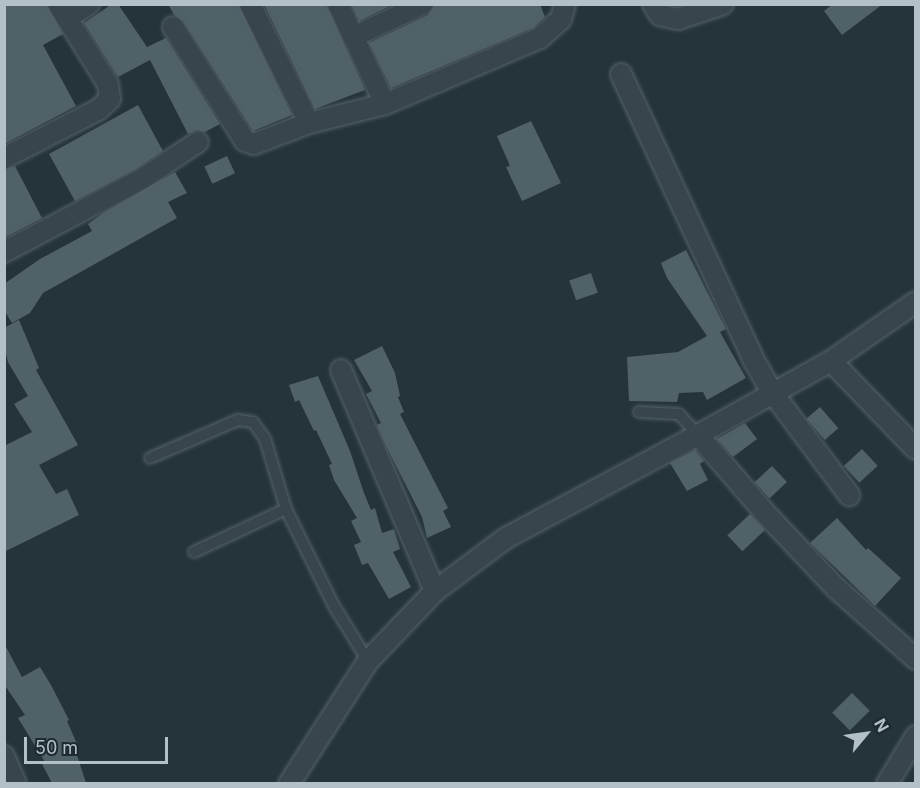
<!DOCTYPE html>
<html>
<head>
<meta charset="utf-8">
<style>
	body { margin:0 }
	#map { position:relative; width:920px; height:788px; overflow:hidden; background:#24343a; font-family:Inter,sans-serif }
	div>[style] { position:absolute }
	.building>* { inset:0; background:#506168; transform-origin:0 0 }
	.roads { filter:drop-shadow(0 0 2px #566368) drop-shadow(0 0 2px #566368) }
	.service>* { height:10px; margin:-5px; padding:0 5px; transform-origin:5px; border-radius:5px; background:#38454b }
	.minor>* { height:20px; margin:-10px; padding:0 10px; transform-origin:10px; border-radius:10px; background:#38454b }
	span { translate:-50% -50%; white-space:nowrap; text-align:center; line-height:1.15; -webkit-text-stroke:6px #1d2a2f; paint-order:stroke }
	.frame { position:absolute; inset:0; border:6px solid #b3c0c6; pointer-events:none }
	.north { position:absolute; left:836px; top:704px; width:60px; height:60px; -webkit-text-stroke:4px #1d2a2f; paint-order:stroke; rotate:61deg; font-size:16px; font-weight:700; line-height:24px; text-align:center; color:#b3c0c6 }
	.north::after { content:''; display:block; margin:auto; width:21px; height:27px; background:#b3c0c6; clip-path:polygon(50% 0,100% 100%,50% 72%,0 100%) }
	.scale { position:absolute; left:24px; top:737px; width:144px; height:27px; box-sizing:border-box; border:3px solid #b3c0c6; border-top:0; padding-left:8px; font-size:18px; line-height:21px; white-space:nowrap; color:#b3c0c6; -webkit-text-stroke:4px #1d2a2f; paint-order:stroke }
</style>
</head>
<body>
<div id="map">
	<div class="building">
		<div style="clip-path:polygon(4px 4px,46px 4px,63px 34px,43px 45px,76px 106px,4px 144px)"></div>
		<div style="clip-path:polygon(112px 4px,118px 4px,147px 47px,166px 38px,220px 124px,205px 132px,197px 130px,188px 134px,150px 60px,118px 77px,84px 23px)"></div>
		<div style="clip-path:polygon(168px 4px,238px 4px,292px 115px,253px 131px,183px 21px,174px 15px)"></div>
		<div style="clip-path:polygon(264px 4px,326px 4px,365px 90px,315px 109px)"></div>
		<div style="clip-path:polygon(351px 4px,394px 4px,359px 21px)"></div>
		<div style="clip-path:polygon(435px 4px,540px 4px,545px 17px,533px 28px,391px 88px,369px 43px,428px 15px)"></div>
		<div style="clip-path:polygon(833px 4px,883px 4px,842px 35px,824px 11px)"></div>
		<div style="clip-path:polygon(138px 105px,163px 151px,136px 169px,75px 201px,49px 154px)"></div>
		<div style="clip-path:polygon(531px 121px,561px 183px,522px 201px,506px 167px,510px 166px,497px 136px)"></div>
		<div style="left:227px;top:156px;width:19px;height:25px;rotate:65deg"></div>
		<div style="clip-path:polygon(15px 166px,42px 218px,4px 238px,4px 170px)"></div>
		<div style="clip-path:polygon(175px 172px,187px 193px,168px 202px,177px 218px,43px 293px,30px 313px,12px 323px,4px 310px,4px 284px,40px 259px,92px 231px,88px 224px,103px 213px)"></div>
		<div style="clip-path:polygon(686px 250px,726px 329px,720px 332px,746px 378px,707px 400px,703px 392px,679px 393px,677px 402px,629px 401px,627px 357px,678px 352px,707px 336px,667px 278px,661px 263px)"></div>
		<div style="left:591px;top:273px;width:21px;height:23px;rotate:71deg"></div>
		<div style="clip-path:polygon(19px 320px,39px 368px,36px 370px,78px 445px,39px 465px,56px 494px,67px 489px,79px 515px,4px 552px,4px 446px,32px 432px,14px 404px,28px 396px,8px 362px,4px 346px,4px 328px)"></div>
		<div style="clip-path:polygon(382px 346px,395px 373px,400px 396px,398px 397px,404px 412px,400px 414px,448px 508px,443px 511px,451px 527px,427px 538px,422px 517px,386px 446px,377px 425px,381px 423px,366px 394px,372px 391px,354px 360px)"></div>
		<div style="clip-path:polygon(318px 376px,350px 451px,364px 493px,371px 510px,375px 508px,382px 533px,394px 529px,400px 549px,393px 552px,411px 587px,389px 599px,368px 563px,362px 565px,354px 545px,361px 542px,351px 521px,357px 518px,334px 480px,329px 465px,332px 464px,316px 430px,314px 431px,299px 400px,295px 402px,289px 385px)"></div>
		<div style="left:820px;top:407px;width:28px;height:18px;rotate:49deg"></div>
		<div style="clip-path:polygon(745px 423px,757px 439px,733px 457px,717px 439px)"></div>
		<div style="left:862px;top:449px;width:23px;height:25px;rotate:47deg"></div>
		<div style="clip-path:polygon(695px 450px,704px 461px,700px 464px,708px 480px,687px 491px,670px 463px)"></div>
		<div style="left:772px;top:466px;width:22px;height:24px;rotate:47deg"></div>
		<div style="left:750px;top:514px;width:22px;height:31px;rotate:47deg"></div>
		<div style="clip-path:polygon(837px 518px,866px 550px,868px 548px,901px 578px,875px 606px,810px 543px)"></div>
		<div style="clip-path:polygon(4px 643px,22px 677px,40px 667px,51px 685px,69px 720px,67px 721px,77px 744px,74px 746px,86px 783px,52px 783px,42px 764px,45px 762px,18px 718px,25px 715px,4px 684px)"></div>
		<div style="left:852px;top:693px;width:25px;height:28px;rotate:45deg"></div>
	</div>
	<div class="roads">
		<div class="service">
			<div style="left:639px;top:412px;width:40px;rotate:2.9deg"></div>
			<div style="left:679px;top:414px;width:28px;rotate:48deg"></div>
			<div style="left:150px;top:458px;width:96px;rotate:-23.4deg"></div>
			<div style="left:238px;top:420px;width:15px;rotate:8deg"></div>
			<div style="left:253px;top:422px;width:21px;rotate:55deg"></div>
			<div style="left:265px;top:439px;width:73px;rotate:73.3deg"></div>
			<div style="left:286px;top:509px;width:108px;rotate:63.7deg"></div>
			<div style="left:334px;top:606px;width:65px;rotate:58.3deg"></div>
			<div style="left:194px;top:552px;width:102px;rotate:-25.1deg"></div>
		</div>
		<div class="minor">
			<div style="left:250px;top:4px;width:133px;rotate:63.6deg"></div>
			<div style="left:338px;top:4px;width:110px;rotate:64.8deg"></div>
			<div style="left:653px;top:4px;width:13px;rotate:58deg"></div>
			<div style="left:660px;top:15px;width:18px;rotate:13deg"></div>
			<div style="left:678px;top:19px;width:47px;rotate:-18.4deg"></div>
			<div style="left:67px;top:18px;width:26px;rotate:-32deg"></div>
			<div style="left:173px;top:27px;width:135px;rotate:57.7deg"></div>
			<div style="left:245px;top:141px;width:9px;rotate:18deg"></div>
			<div style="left:254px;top:144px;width:59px;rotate:-20.9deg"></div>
			<div style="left:309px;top:123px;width:78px;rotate:-14deg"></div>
			<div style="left:385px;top:104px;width:168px;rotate:-23.1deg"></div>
			<div style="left:540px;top:38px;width:28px;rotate:-42deg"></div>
			<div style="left:561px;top:19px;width:16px;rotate:-75deg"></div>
			<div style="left:353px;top:37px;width:77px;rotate:-25.2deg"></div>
			<div style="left:621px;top:74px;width:314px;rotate:65.1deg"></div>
			<div style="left:753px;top:359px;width:38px;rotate:60deg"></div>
			<div style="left:772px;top:392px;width:129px;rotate:53.2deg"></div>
			<div style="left:4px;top:158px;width:106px;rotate:-27.1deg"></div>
			<div style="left:98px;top:110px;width:16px;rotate:-43deg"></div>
			<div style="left:110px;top:99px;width:15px;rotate:-98deg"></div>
			<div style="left:108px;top:84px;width:94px;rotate:-122deg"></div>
			<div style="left:4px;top:252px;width:156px;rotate:-27.9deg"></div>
			<div style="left:142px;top:179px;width:67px;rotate:-33.5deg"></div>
			<div style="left:831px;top:361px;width:122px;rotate:46deg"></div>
			<div style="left:341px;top:370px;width:240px;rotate:67deg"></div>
			<div style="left:435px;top:591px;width:89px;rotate:-36.7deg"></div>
			<div style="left:506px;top:538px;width:218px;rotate:-28.2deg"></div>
			<div style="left:698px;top:435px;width:103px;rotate:49.3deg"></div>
			<div style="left:765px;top:513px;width:103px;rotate:46.6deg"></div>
			<div style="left:836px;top:588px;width:107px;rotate:41.6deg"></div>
			<div style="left:698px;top:435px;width:152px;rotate:-29.1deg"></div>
			<div style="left:831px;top:361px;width:103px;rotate:-34.8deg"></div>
			<div style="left:4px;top:756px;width:30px;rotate:67deg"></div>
			<div style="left:289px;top:784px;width:146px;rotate:-57.3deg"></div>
			<div style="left:368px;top:661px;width:97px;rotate:-46.3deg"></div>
			<div style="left:887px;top:784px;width:56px;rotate:-58.9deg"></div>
		</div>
	</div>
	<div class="frame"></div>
	<div class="north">N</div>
	<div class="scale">50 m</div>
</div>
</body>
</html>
